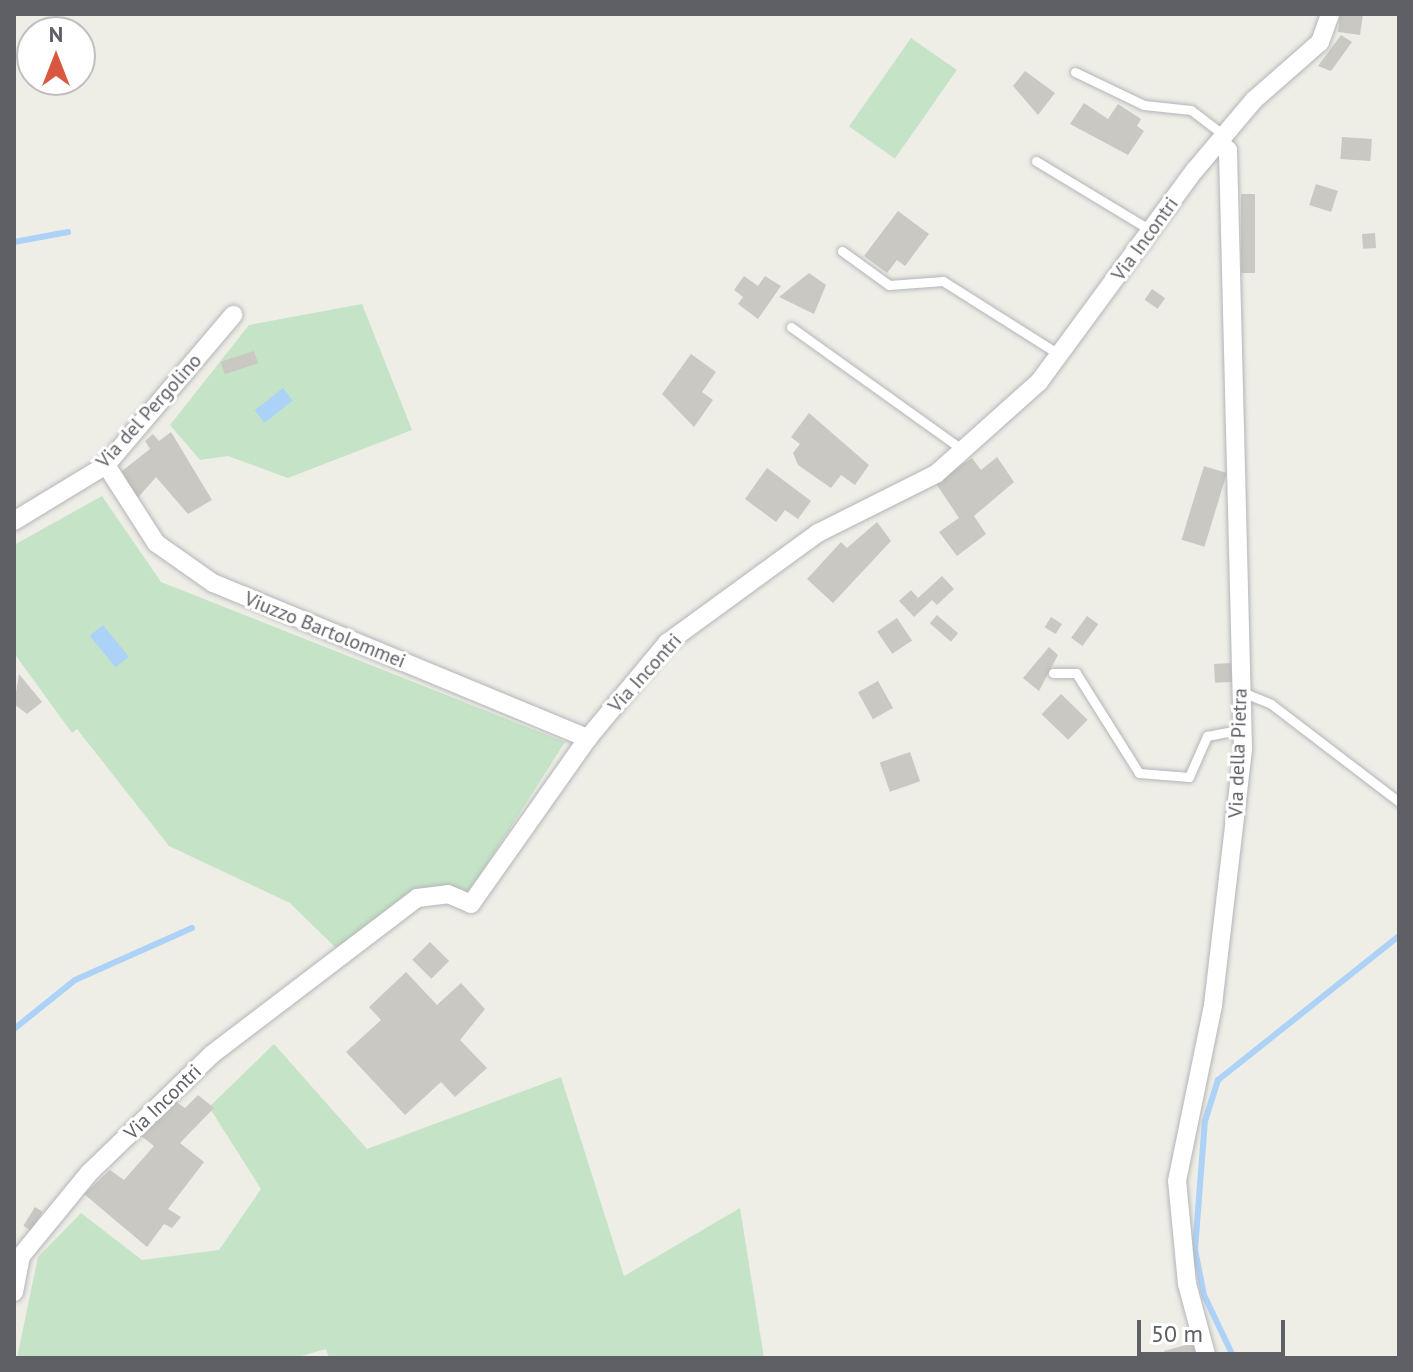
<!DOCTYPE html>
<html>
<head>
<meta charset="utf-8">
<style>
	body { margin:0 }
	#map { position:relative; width:1413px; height:1372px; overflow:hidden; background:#eeede6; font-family:"PT Sans",sans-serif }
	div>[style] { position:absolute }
	.green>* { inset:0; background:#c5e4c7; transform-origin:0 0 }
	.water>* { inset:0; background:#add2f7; transform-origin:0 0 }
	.stream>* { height:6px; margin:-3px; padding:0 3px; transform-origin:3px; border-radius:3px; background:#add2f7 }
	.building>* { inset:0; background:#cac8c2; transform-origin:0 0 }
	.roads { filter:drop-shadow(0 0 2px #b3b5b9) drop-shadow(0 0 2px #b3b5b9) }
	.service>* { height:9px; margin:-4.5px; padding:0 4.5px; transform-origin:4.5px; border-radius:4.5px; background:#fff }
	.minor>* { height:18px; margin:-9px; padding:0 9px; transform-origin:9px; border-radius:9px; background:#fff }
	span { translate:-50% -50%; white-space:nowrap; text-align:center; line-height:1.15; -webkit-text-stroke:6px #fff; paint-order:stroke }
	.street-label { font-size:20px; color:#5e6065 }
	.frame { position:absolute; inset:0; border:16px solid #5e6065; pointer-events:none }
	.north { position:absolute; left:16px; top:16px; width:80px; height:80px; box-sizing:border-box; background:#fff; border:2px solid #bfbfc1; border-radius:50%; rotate:0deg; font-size:22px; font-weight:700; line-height:32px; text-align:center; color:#5e6065 }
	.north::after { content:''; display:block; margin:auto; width:28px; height:36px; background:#da5841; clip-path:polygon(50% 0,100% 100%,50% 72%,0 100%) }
	.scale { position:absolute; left:1137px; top:1320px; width:148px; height:36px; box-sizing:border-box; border:4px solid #5e6065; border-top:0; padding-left:10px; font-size:24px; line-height:28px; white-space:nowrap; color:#5e6065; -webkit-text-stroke:6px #fff; paint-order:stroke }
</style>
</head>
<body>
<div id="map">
	<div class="green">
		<div style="left:911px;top:38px;width:56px;height:108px;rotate:35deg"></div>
		<div style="clip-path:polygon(362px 304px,412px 430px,288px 478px,228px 456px,200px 460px,170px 425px,249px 325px)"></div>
		<div style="clip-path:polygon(102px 496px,161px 582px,565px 742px,469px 893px,414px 890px,337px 949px,290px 903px,169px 846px,77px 729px,72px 733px,14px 653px,14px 545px)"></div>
		<div style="clip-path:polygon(274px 1044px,367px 1149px,561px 1077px,624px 1276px,740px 1208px,764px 1358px,329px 1358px,326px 1349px,294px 1358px,17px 1358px,38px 1257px,81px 1213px,142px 1260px,219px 1250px,261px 1189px,209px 1107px)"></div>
	</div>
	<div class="water">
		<div style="left:283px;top:388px;width:16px;height:36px;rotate:52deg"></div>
		<div style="left:103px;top:625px;width:41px;height:17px;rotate:51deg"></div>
	</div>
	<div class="stream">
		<div style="left:14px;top:242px;width:55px;rotate:-10.5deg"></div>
		<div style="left:14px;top:1029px;width:78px;rotate:-38.8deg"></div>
		<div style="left:75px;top:980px;width:128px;rotate:-24deg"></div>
		<div style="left:1234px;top:1358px;width:70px;rotate:-115.5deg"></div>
		<div style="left:1204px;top:1295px;width:46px;rotate:-101.3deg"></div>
		<div style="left:1195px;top:1250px;width:129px;rotate:-85.6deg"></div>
		<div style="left:1205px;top:1121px;width:43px;rotate:-72.4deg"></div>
		<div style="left:1218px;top:1080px;width:231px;rotate:-38.5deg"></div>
	</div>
	<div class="building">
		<div style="clip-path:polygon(1340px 14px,1363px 14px,1360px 35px,1338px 32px)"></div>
		<div style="clip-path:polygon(1341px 35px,1352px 42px,1331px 71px,1318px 66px)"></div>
		<div style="clip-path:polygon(1025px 71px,1055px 93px,1038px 115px,1013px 86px)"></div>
		<div style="clip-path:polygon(1084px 103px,1108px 119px,1118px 104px,1141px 119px,1137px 126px,1144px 131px,1128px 155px,1070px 124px)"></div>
		<div style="left:1342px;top:137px;width:30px;height:22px;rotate:4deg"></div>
		<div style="left:1316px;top:184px;width:23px;height:22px;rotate:18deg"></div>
		<div style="left:1241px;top:194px;width:14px;height:79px"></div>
		<div style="clip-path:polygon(898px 211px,929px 234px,905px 266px,897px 260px,887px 273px,864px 256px)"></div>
		<div style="left:1375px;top:233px;width:15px;height:13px;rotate:86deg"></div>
		<div style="clip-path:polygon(809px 273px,826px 285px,814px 314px,779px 297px)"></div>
		<div style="clip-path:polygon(744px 276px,758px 286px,765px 276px,781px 286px,758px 319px,738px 304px,743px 297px,734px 290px)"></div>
		<div style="left:1152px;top:289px;width:16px;height:13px;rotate:35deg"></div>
		<div style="left:254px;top:351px;width:13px;height:35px;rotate:72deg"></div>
		<div style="clip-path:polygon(691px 354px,716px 372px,702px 392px,713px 400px,694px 427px,662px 394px)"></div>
		<div style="clip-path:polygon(809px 413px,869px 465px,855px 485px,841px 475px,831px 488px,798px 465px,793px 453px,800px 444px,791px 437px)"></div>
		<div style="clip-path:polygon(171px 432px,212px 500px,188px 514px,156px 477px,136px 500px,122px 471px,150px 449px,145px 441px,153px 434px,159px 441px)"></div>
		<div style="clip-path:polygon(997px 457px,1014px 482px,974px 516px,986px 534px,957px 556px,939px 532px,959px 518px,935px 482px,972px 458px,981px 470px)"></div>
		<div style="left:1204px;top:466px;width:24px;height:77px;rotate:17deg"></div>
		<div style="clip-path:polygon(767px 468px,811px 501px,798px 519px,785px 510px,776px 522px,745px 499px)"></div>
		<div style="clip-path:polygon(877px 522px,891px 541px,833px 603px,807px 579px,841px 542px,847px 548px)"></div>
		<div style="clip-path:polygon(942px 576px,954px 589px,937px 605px,932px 600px,914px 617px,899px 601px,911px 590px,918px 598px)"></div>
		<div style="left:937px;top:615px;width:28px;height:11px;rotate:41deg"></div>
		<div style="left:1087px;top:616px;width:14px;height:27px;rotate:36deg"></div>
		<div style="left:1051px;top:617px;width:13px;height:12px;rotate:32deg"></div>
		<div style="left:897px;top:618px;width:27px;height:24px;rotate:56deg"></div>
		<div style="clip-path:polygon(1049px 647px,1058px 655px,1039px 691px,1023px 678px)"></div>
		<div style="left:1231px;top:663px;width:19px;height:17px;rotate:87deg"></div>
		<div style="clip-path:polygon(19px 674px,42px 702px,27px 714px,14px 704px)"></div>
		<div style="left:878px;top:681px;width:31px;height:23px;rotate:61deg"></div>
		<div style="left:1061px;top:694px;width:37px;height:28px;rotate:44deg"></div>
		<div style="left:910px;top:752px;width:31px;height:32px;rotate:71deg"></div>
		<div style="left:430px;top:942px;width:27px;height:25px;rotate:45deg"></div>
		<div style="clip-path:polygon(406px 972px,437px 1005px,461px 983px,485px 1009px,460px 1040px,487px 1068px,455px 1097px,441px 1082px,405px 1115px,346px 1052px,381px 1020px,369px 1007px)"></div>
		<div style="clip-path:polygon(198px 1095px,214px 1108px,180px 1143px,204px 1162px,168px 1209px,181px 1217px,172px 1228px,164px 1224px,147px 1247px,84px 1194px,110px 1170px,124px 1180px,154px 1146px,140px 1135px,176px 1102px,185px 1108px)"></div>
		<div style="left:35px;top:1207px;width:9px;height:22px;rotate:32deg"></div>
		<div style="clip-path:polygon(1193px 1343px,1197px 1358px,1166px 1358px,1164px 1351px)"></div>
	</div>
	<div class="roads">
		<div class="service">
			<div style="left:1075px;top:72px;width:76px;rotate:25.6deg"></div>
			<div style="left:1144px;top:105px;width:47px;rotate:6.1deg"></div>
			<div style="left:1191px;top:110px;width:43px;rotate:37.4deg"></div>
			<div style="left:1036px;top:161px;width:135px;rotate:31.1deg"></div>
			<div style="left:842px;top:251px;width:58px;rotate:35.9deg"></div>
			<div style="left:889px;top:285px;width:54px;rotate:-4.2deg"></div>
			<div style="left:943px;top:281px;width:138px;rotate:32.3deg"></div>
			<div style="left:791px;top:327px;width:211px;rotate:35.6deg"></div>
			<div style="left:1053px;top:673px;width:23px"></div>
			<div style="left:1076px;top:673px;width:118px;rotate:57.8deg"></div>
			<div style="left:1139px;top:773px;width:50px;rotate:4.6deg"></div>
			<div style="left:1189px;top:777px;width:45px;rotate:-66.3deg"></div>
			<div style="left:1207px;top:736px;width:37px;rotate:-11deg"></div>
			<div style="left:1242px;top:692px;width:31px;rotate:22deg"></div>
			<div style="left:1271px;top:704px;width:161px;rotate:37.4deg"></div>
		</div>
		<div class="minor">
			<div style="left:106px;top:465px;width:93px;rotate:57.3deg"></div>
			<div style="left:156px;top:543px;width:70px;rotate:35.1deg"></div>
			<div style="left:213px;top:583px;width:406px;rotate:22.5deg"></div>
			<div style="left:14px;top:521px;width:108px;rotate:-31.3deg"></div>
			<div style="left:106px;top:465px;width:197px;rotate:-49.7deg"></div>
			<div style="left:14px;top:1292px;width:37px;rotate:-79deg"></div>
			<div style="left:21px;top:1256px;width:107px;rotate:-50.7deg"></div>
			<div style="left:89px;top:1173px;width:170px;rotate:-44deg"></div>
			<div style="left:211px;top:1055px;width:259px;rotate:-37.3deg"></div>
			<div style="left:417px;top:898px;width:31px;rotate:-7deg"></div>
			<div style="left:448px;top:894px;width:25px;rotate:23deg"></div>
			<div style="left:471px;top:904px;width:203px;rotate:-54.8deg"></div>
			<div style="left:588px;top:738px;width:124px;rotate:-50.3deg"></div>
			<div style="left:667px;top:643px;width:187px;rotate:-36.1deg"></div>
			<div style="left:818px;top:533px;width:132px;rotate:-26.6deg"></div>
			<div style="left:936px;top:474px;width:138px;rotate:-41.8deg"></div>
			<div style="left:1039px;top:382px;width:263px;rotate:-53.7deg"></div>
			<div style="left:1195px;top:170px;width:92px;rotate:-49.9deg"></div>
			<div style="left:1254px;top:100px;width:88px;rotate:-41.3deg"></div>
			<div style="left:1320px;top:42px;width:30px;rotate:-70deg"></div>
			<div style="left:1207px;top:1358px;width:77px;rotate:-105.1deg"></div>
			<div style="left:1187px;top:1284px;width:103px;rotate:-95.5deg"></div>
			<div style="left:1177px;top:1181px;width:180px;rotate:-78.4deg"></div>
			<div style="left:1213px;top:1005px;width:259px;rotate:-83.3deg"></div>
			<div style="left:1243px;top:748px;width:598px;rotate:-91.44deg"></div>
			<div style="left:1228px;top:150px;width:11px;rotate:-139deg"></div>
		</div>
	</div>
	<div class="street-label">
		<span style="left:1145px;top:239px;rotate:-54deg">Via Incontri</span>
		<span style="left:149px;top:411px;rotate:-48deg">Via del Pergolino</span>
		<span style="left:325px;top:630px;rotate:22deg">Viuzzo Bartolommei</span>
		<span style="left:645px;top:673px;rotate:-48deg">Via Incontri</span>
		<span style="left:1238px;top:753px;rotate:-88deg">Via della Pietra</span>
		<span style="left:163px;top:1102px;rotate:-44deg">Via Incontri</span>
	</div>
	<div class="frame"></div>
	<div class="north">N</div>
	<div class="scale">50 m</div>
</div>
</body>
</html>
